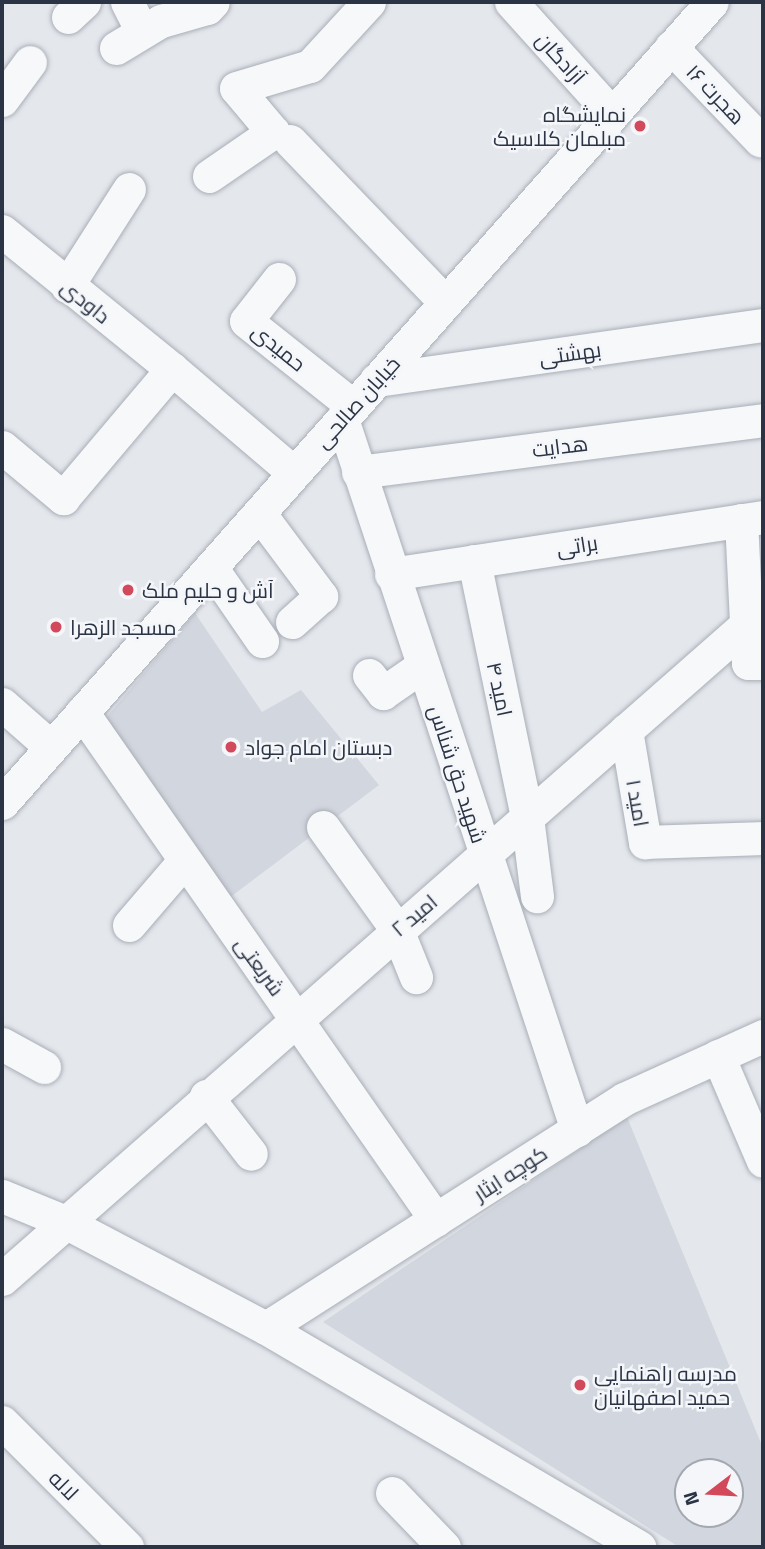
<!DOCTYPE html>
<html>
<head>
<meta charset="utf-8">
<style>
	body { margin:0 }
	#map { position:relative; width:765px; height:1549px; overflow:hidden; background:#e4e7ec; font-family:"Titillium Web",Cairo,sans-serif }
	div>[style] { position:absolute }
	.built>* { inset:0; background:#d2d6de }
	.roads { filter:drop-shadow(0 0 2px #a9aeb7) drop-shadow(0 0 2px #a9aeb7) }
	.minor>* { height:33px; margin:-16.5px; padding:0 16.5px; transform-origin:16.5px; border-radius:16.5px; background:#f7f8fa }
	.dots>* { width:19px; height:19px; translate:-50% -50%; box-sizing:border-box; border:4px solid #f4f6f9; border-radius:50% }
	span { translate:-50% -50%; white-space:nowrap; text-align:center; line-height:1.15; -webkit-text-stroke:5px #f4f6f9; paint-order:stroke }
	.street-label { font-size:21px; color:#2b3445 }
	.poi-label { font-size:21px; color:#2b3445 }
	.right { translate:-100% -50%; text-align:right }
	.left { translate:0 -50%; text-align:left }
	.frame { position:absolute; inset:0; border:4px solid #2b3445; pointer-events:none }
	.north { position:absolute; left:674px; top:1458px; width:70px; height:70px; box-sizing:border-box; background:#f4f6f9; border:2px solid #a4a8b1; border-radius:50%; rotate:253deg; font-size:19px; font-weight:700; line-height:28px; text-align:center; color:#2b3445 }
	.north::after { content:''; display:block; margin:auto; width:24px; height:32px; background:#d1495b; clip-path:polygon(50% 0,100% 100%,50% 72%,0 100%) }
</style>
</head>
<body>
<div id="map">
	<div class="built">
		<div style="clip-path:polygon(195px 613px,262px 712px,301px 690px,379px 785px,225px 901px,99px 726px)"></div>
		<div style="clip-path:polygon(evenodd,627px 1117px,763px 1448px,763px 1547px,679px 1547px,323px 1322px,627px 1117px,688px 1472px,730px 1472px,730px 1514px,688px 1514px,688px 1472px)"></div>
	</div>
	<div class="roads">
		<div class="minor">
			<div style="left:127px;top:2px;width:33px;rotate:63deg"></div>
			<div style="left:511px;top:2px;width:151px;rotate:48deg"></div>
			<div style="left:68px;top:17px;width:22px;rotate:-43deg"></div>
			<div style="left:671px;top:47px;width:129px;rotate:46.3deg"></div>
			<div style="left:116px;top:48px;width:52px;rotate:-31deg"></div>
			<div style="left:161px;top:21px;width:48px;rotate:-15.8deg"></div>
			<div style="left:207px;top:8px;width:8px;rotate:-45deg"></div>
			<div style="left:2px;top:100px;width:47px;rotate:-53.6deg"></div>
			<div style="left:290px;top:141px;width:223px;rotate:46.1deg"></div>
			<div style="left:209px;top:176px;width:78px;rotate:-34.5deg"></div>
			<div style="left:273px;top:132px;width:57px;rotate:-130.1deg"></div>
			<div style="left:236px;top:88px;width:77px;rotate:-16.6deg"></div>
			<div style="left:310px;top:66px;width:87px;rotate:-47.3deg"></div>
			<div style="left:2px;top:231px;width:219px;rotate:39.1deg"></div>
			<div style="left:279px;top:279px;width:53px;rotate:128.2deg"></div>
			<div style="left:246px;top:321px;width:137px;rotate:38.5deg"></div>
			<div style="left:67px;top:286px;width:115px;rotate:-57.4deg"></div>
			<div style="left:376px;top:380px;width:391px;rotate:-8.1deg"></div>
			<div style="left:342px;top:419px;width:749px;rotate:71.71deg"></div>
			<div style="left:2px;top:447px;width:80px;rotate:39.9deg"></div>
			<div style="left:63px;top:498px;width:169px;rotate:-49.8deg"></div>
			<div style="left:172px;top:369px;width:160px;rotate:40.4deg"></div>
			<div style="left:358px;top:472px;width:408px;rotate:-7.3deg"></div>
			<div style="left:259px;top:513px;width:104px;rotate:53.2deg"></div>
			<div style="left:321px;top:596px;width:39px;rotate:138deg"></div>
			<div style="left:741px;top:520px;width:143px;rotate:87.2deg"></div>
			<div style="left:748px;top:663px;width:15px"></div>
			<div style="left:474px;top:561px;width:261px;rotate:78.3deg"></div>
			<div style="left:527px;top:817px;width:80px;rotate:82.8deg"></div>
			<div style="left:211px;top:567px;width:90px;rotate:55.4deg"></div>
			<div style="left:391px;top:574px;width:376px;rotate:-8.7deg"></div>
			<div style="left:369px;top:675px;width:23px;rotate:52deg"></div>
			<div style="left:383px;top:693px;width:47px;rotate:-34.7deg"></div>
			<div style="left:2px;top:704px;width:65px;rotate:41.3deg"></div>
			<div style="left:82px;top:712px;width:619px;rotate:55.13deg"></div>
			<div style="left:626px;top:730px;width:114px;rotate:80.4deg"></div>
			<div style="left:645px;top:842px;width:118px;rotate:-1.9deg"></div>
			<div style="left:2px;top:803px;width:1070px;rotate:-48.45deg"></div>
			<div style="left:323px;top:827px;width:127px;rotate:54.3deg"></div>
			<div style="left:397px;top:930px;width:51px;rotate:68deg"></div>
			<div style="left:129px;top:925px;width:84px;rotate:-49.3deg"></div>
			<div style="left:2px;top:1044px;width:48px;rotate:28.7deg"></div>
			<div style="left:718px;top:1056px;width:114px;rotate:66.8deg"></div>
			<div style="left:206px;top:1096px;width:73px;rotate:52.2deg"></div>
			<div style="left:2px;top:1196px;width:66px;rotate:22.3deg"></div>
			<div style="left:63px;top:1221px;width:229px;rotate:27.8deg"></div>
			<div style="left:266px;top:1328px;width:433px;rotate:30.4deg"></div>
			<div style="left:2px;top:1279px;width:1013px;rotate:-41.32deg"></div>
			<div style="left:266px;top:1328px;width:425px;rotate:-32.6deg"></div>
			<div style="left:624px;top:1099px;width:153px;rotate:-24.4deg"></div>
			<div style="left:2px;top:1422px;width:177px;rotate:45deg"></div>
			<div style="left:392px;top:1493px;width:75px;rotate:46.1deg"></div>
		</div>
	</div>
	<div class="dots">
		<div style="left:640px;top:126px;background:#d1495b"></div>
		<div style="left:128px;top:590px;background:#d1495b"></div>
		<div style="left:56px;top:627px;background:#d1495b"></div>
		<div style="left:231px;top:747px;background:#d1495b"></div>
		<div style="left:580px;top:1385px;background:#d1495b"></div>
	</div>
	<div class="street-label">
		<span style="left:561px;top:58px;rotate:48deg">آزادگان</span>
		<span style="left:716px;top:94px;rotate:46deg">هجرت ۱۶</span>
		<span style="left:86px;top:301px;rotate:39deg">داودی</span>
		<span style="left:279px;top:347px;rotate:39deg">حمیدی</span>
		<span style="left:570px;top:353px;rotate:-8deg">بهشتی</span>
		<span style="left:357px;top:402px;rotate:-48deg">خیابان صالحی</span>
		<span style="left:560px;top:446px;rotate:-7deg">هدایت</span>
		<span style="left:577px;top:545px;rotate:-9deg">براتی</span>
		<span style="left:500px;top:689px;rotate:78deg">امید ۴</span>
		<span style="left:458px;top:774px;rotate:72deg">شهید حق شناس</span>
		<span style="left:638px;top:803px;rotate:80deg">امید ۱</span>
		<span style="left:414px;top:915px;rotate:-40deg">امید ۲</span>
		<span style="left:260px;top:966px;rotate:54deg">شریعتی</span>
		<span style="left:510px;top:1173px;rotate:-33deg">کوچه ایثار</span>
		<span style="left:64px;top:1485px;rotate:45deg">لاله</span>
	</div>
	<div class="poi-label">
		<span class="right" style="left:626px;top:126px">نمایشگاه<br>مبلمان کلاسیک</span>
		<span class="left" style="left:142px;top:590px">آش و حلیم ملک</span>
		<span class="left" style="left:70px;top:627px">مسجد الزهرا</span>
		<span class="left" style="left:245px;top:747px">دبستان امام جواد</span>
		<span class="left" style="left:594px;top:1385px">مدرسه راهنمایی<br>حمید اصفهانیان</span>
	</div>
	<div class="frame"></div>
	<div class="north">N</div>
</div>
</body>
</html>
